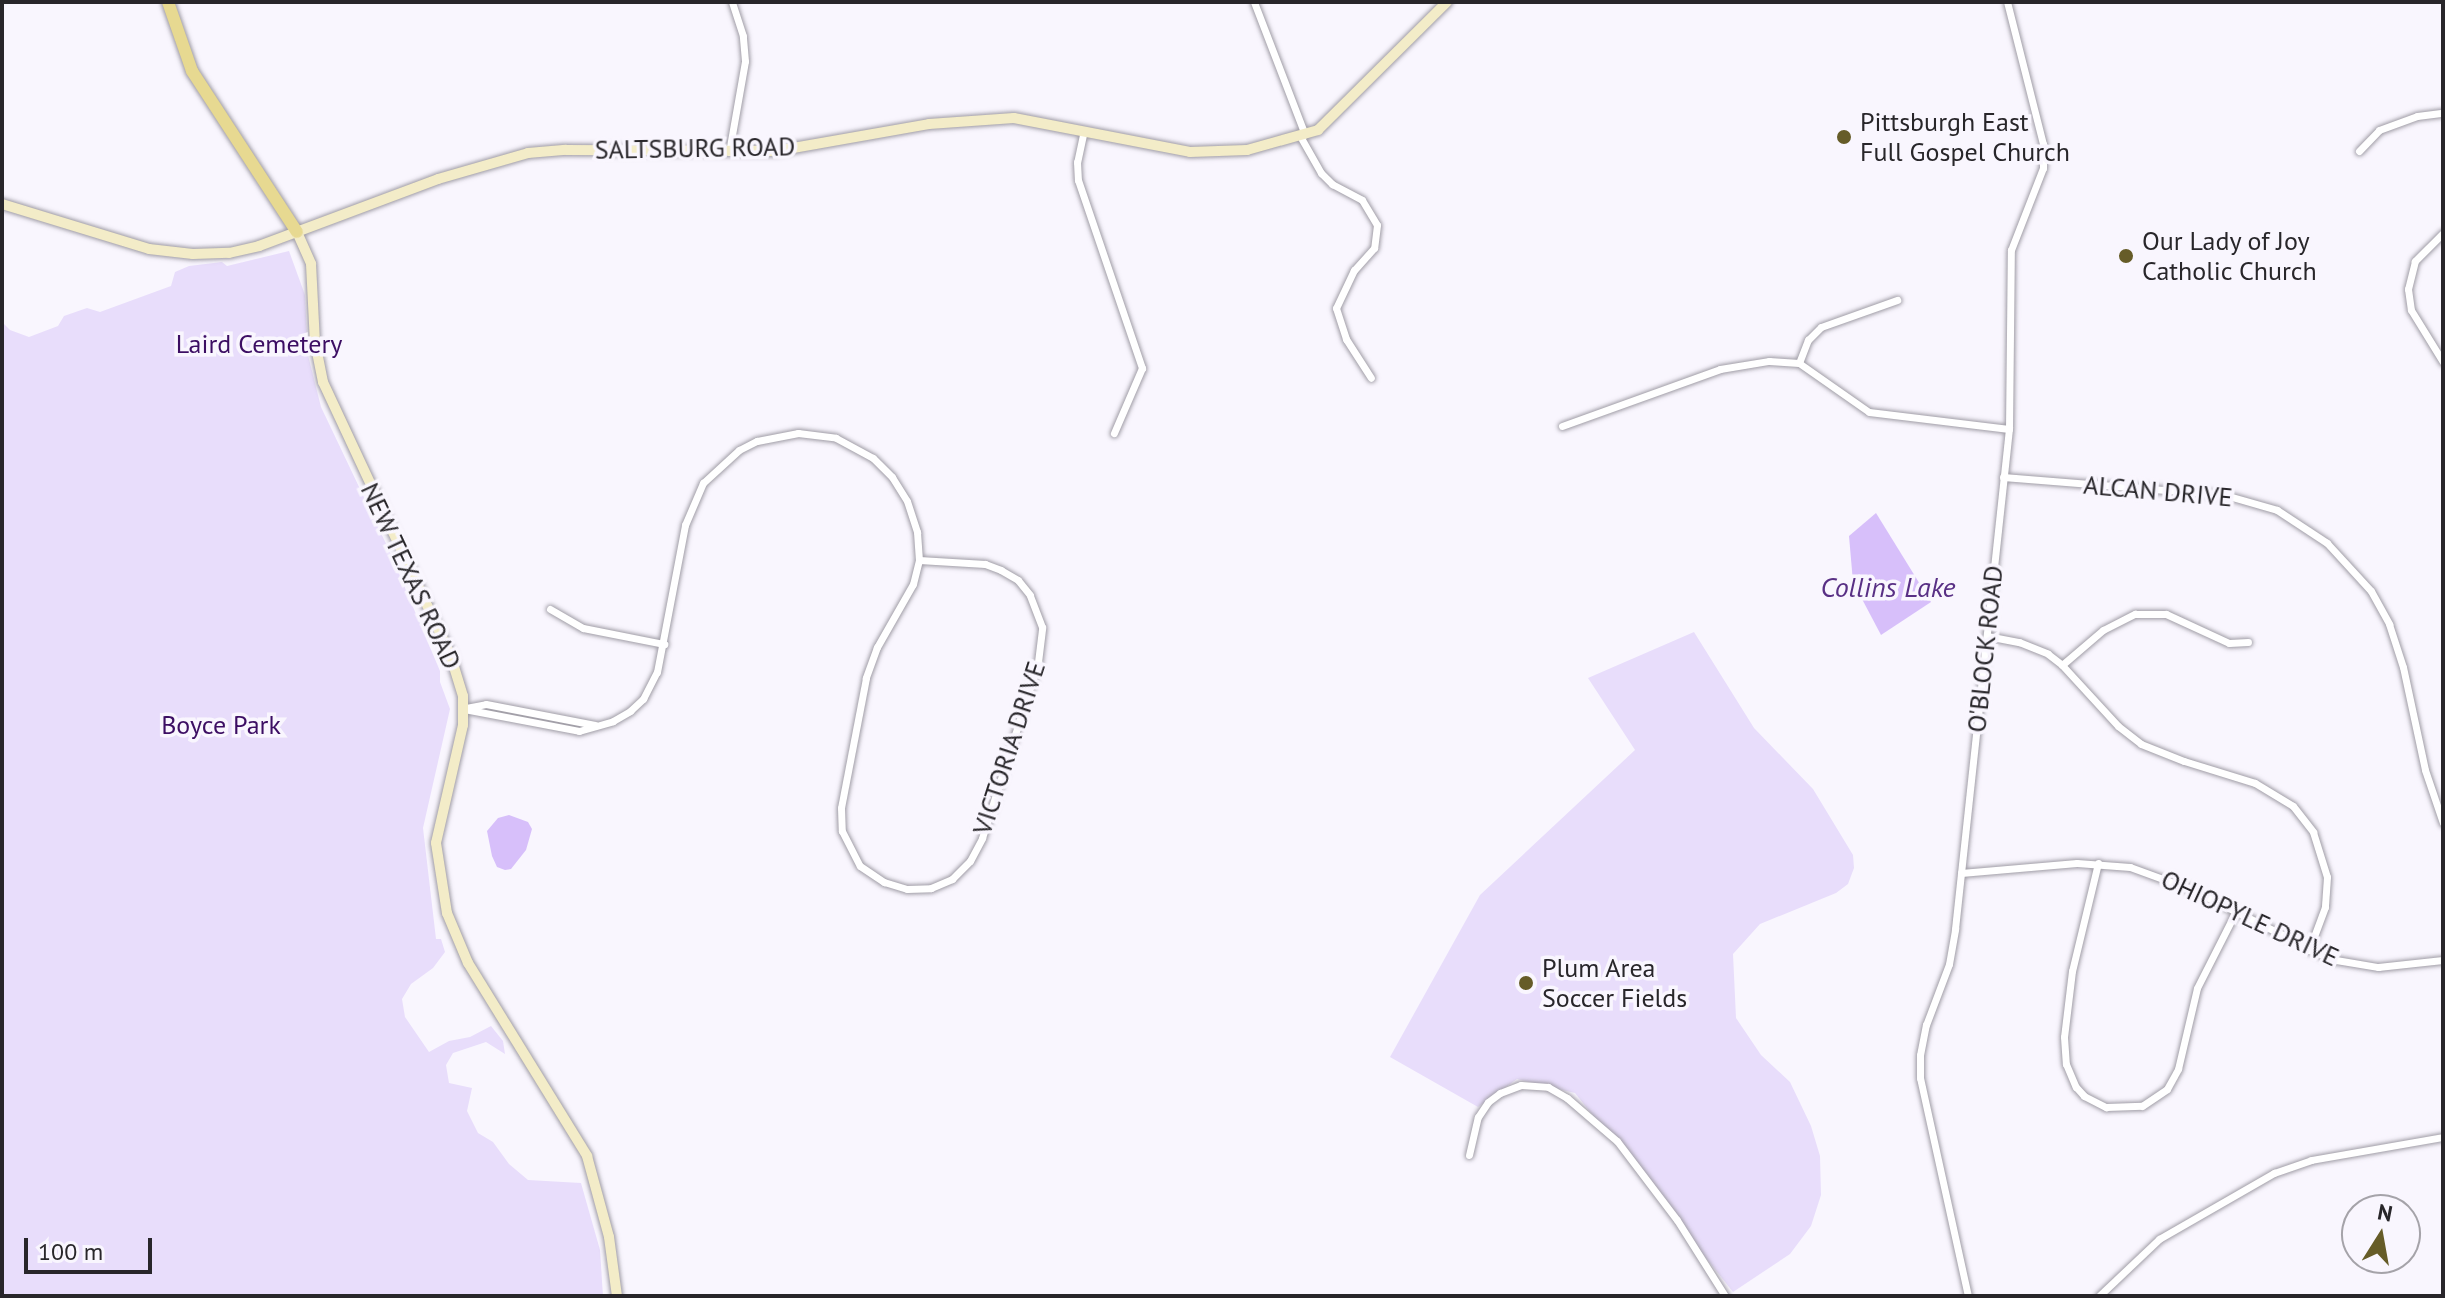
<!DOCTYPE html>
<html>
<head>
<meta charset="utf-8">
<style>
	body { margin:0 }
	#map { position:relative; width:2445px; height:1298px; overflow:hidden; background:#f9f6fe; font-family:"PT Sans",sans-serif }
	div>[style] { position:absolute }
	.green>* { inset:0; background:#e8ddfb }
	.water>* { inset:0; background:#d7bffa }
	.roads { filter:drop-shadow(0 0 2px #a09da6) drop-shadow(0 0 2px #a09da6) }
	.minor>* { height:7px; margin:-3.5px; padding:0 3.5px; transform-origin:3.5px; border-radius:3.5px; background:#fff }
	.secondary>* { height:10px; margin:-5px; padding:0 5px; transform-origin:5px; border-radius:5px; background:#f3ecc8 }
	.primary>* { height:12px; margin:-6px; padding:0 6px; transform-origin:6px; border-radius:6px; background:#e7d991 }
	.dots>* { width:22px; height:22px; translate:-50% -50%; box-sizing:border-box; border:4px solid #f9f6fe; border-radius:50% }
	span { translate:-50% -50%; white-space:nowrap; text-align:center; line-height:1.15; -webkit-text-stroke:7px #f9f6fe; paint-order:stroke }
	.poi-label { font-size:26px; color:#28262a }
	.left { translate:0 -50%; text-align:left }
	.street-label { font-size:26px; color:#28262a }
	.park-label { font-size:26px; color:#3c0e63 }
	.water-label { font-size:28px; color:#593085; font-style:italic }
	.frame { position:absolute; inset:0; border:4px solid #28262a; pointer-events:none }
	.north { position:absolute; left:2341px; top:1194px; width:80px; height:80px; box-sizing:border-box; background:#f9f6fe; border:2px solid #a5a3a9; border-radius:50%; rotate:11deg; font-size:22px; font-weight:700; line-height:32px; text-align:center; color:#28262a }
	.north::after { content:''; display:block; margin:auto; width:28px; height:36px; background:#665c28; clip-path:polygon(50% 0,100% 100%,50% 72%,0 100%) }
	.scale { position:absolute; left:24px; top:1238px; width:128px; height:36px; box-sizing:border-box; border:4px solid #28262a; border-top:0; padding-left:10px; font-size:24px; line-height:28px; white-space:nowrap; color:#28262a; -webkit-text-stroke:6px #f9f6fe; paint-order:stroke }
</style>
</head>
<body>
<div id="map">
	<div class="green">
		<div style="clip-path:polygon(289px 251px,305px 295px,308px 355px,321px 407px,389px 550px,440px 671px,440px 682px,450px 709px,423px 828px,436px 939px,441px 939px,445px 952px,433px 968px,411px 984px,402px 999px,405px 1017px,429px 1052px,449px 1041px,470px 1037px,491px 1026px,503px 1041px,505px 1054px,486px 1042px,453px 1053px,446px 1065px,449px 1083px,472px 1088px,467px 1111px,478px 1133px,493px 1142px,509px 1164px,528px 1180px,581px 1183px,600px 1250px,603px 1296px,2px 1296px,2px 322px,10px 330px,29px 337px,58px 326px,64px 316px,87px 308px,100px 312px,171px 286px,175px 272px,189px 266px,222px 262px,227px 266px)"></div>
		<div style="clip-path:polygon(1694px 632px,1754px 728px,1813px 789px,1853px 855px,1854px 868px,1848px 884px,1836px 893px,1760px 924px,1733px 954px,1736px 1018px,1761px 1055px,1790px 1082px,1811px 1126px,1820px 1156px,1821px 1195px,1811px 1226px,1790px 1254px,1733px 1292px,1575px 1093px,1517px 1079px,1478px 1107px,1390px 1057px,1480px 895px,1635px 750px,1588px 678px)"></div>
	</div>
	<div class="water">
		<div style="clip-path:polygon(1876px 513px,1931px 602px,1881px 635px,1853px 582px,1849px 536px)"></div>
		<div style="clip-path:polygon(509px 815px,528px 822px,532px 829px,526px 850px,511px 869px,505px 870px,497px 867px,492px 856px,487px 831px,498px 818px)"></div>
	</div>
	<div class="roads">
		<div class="minor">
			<div style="left:1254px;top:2px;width:142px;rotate:69deg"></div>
			<div style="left:1084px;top:130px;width:33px;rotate:102deg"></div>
			<div style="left:1077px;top:162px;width:18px;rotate:87deg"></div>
			<div style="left:1078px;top:180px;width:199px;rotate:71.2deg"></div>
			<div style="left:1142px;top:368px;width:71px;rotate:113.3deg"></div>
			<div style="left:1300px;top:136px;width:43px;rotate:60.4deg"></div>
			<div style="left:1321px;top:173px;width:16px;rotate:45deg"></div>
			<div style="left:1332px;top:184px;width:34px;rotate:28deg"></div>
			<div style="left:1362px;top:200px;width:29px;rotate:59deg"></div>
			<div style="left:1377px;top:225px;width:23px;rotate:97deg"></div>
			<div style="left:1374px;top:248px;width:30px;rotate:132deg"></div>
			<div style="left:1354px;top:270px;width:42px;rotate:115.3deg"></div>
			<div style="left:1336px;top:308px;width:33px;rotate:72deg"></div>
			<div style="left:1346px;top:339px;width:46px;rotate:57.3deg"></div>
			<div style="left:2359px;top:151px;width:29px;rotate:-46deg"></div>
			<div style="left:2379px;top:130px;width:40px;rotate:-20.2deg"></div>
			<div style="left:2417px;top:116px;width:26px;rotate:-7deg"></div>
			<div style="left:729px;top:152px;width:92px;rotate:-80deg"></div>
			<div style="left:745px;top:61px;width:25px;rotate:-95deg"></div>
			<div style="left:743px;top:36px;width:36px;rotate:-108deg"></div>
			<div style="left:2443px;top:233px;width:40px;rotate:135deg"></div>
			<div style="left:2415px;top:261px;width:29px;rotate:104deg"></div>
			<div style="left:2408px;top:289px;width:21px;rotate:82deg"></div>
			<div style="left:2411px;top:310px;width:61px;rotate:58.4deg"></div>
			<div style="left:1799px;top:363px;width:25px;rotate:-69deg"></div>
			<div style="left:1808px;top:340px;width:18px;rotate:-45deg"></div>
			<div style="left:1821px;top:327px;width:81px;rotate:-19.6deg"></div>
			<div style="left:1562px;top:426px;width:168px;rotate:-19.8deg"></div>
			<div style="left:1720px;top:369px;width:50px;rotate:-9.3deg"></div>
			<div style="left:1769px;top:361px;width:30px;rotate:4deg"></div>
			<div style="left:1799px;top:363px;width:85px;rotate:35deg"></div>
			<div style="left:1869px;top:412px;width:141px;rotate:6.9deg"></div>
			<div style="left:2003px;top:477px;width:223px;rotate:4.6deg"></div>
			<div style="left:2225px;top:495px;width:54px;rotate:16.1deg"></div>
			<div style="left:2277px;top:510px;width:60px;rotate:33.4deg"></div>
			<div style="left:2327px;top:543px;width:65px;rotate:47.5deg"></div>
			<div style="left:2371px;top:591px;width:38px;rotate:61deg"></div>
			<div style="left:2389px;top:624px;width:45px;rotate:72deg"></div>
			<div style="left:2403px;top:667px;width:105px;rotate:77.9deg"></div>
			<div style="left:2425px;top:770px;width:56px;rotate:71.2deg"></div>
			<div style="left:550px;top:609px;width:38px;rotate:30deg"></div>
			<div style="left:583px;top:628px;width:83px;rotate:11.2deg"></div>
			<div style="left:1987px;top:636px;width:33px;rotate:11deg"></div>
			<div style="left:2019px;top:642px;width:31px;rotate:22deg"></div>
			<div style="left:2048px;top:654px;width:18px;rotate:38deg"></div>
			<div style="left:2062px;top:665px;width:83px;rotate:47.4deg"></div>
			<div style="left:2118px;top:726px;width:29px;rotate:38deg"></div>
			<div style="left:2141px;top:744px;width:46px;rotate:21.6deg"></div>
			<div style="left:2184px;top:761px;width:74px;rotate:17.2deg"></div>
			<div style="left:2255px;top:783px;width:44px;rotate:31.2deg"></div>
			<div style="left:2293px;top:806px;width:33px;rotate:52deg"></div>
			<div style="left:2313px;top:832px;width:47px;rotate:72.7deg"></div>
			<div style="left:2327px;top:877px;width:30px;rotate:94deg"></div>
			<div style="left:2325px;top:907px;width:46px;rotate:110.4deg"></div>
			<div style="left:2062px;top:665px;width:54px;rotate:-40.5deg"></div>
			<div style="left:2103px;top:630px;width:36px;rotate:-27deg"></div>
			<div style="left:2135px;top:614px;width:31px"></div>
			<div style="left:2166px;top:614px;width:69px;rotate:24.7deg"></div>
			<div style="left:2229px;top:643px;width:19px;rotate:-3deg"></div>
			<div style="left:466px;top:708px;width:20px;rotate:-11deg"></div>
			<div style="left:486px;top:704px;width:111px;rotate:10.9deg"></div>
			<div style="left:464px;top:709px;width:117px;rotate:10.8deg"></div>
			<div style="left:579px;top:731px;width:35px;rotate:-16deg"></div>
			<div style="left:613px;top:721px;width:20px;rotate:-30deg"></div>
			<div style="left:630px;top:711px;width:18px;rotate:-43deg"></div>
			<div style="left:643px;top:699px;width:30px;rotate:-63deg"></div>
			<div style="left:657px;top:672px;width:150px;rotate:-79.2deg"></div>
			<div style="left:685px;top:525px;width:46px;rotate:-66.8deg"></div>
			<div style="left:703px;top:483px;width:49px;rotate:-42.5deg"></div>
			<div style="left:739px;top:450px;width:20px;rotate:-27deg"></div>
			<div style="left:757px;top:441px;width:42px;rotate:-11deg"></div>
			<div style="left:798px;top:433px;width:38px;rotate:7deg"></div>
			<div style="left:836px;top:438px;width:42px;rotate:28.4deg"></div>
			<div style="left:873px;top:458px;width:27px;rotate:45deg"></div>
			<div style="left:892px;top:477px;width:28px;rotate:58deg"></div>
			<div style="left:907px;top:501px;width:33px;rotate:72deg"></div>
			<div style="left:917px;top:532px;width:28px;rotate:86deg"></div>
			<div style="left:919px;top:560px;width:25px;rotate:104deg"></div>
			<div style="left:913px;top:584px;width:73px;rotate:119.7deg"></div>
			<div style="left:877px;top:647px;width:33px;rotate:110deg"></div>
			<div style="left:866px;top:678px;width:132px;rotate:100.9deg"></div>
			<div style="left:841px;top:808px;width:23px;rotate:88deg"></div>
			<div style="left:842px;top:831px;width:39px;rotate:63deg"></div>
			<div style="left:860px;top:866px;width:29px;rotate:34deg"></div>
			<div style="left:884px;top:882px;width:24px;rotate:17deg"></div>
			<div style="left:907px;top:889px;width:24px;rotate:-2deg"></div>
			<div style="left:931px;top:888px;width:23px;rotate:-23deg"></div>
			<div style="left:952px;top:879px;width:25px;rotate:-45deg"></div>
			<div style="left:970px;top:861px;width:26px;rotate:-62deg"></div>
			<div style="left:982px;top:838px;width:185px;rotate:-72.3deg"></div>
			<div style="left:1038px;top:662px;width:35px;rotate:-83deg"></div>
			<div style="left:1042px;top:627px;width:34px;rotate:-111deg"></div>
			<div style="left:1030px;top:595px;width:19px;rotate:-129deg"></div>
			<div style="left:1018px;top:580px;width:20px;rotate:-150deg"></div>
			<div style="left:1001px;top:570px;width:17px;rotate:-159deg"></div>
			<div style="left:985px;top:564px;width:66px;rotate:-176.5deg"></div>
			<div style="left:2098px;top:863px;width:111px;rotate:103.5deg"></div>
			<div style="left:2072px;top:971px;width:66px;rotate:96.9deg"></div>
			<div style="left:2064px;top:1037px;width:27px;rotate:86deg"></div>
			<div style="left:2066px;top:1064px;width:25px;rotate:67deg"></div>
			<div style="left:2076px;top:1087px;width:12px;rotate:48deg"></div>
			<div style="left:2084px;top:1096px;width:25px;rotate:27deg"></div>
			<div style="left:2106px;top:1107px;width:36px;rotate:-2deg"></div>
			<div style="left:2142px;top:1106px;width:30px;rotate:-34deg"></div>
			<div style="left:2167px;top:1089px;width:23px;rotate:-61deg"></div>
			<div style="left:2178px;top:1069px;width:83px;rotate:-76.8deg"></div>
			<div style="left:2197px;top:988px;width:84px;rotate:-63.1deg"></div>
			<div style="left:1961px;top:873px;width:116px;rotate:-4.9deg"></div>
			<div style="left:2077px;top:863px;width:53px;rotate:4.3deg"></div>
			<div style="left:2130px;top:867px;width:67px;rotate:20.1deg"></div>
			<div style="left:2193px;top:890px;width:153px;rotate:26.7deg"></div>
			<div style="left:2330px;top:959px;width:49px;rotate:9.5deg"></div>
			<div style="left:2378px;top:967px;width:65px;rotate:-6.1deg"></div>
			<div style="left:1469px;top:1155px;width:39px;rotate:-77deg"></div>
			<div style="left:1478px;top:1117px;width:18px;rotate:-56deg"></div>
			<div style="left:1488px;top:1102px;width:15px;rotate:-37deg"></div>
			<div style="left:1500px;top:1093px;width:22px;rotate:-21deg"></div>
			<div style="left:1521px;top:1085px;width:27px;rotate:4deg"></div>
			<div style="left:1548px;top:1087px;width:22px;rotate:30deg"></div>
			<div style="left:1567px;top:1098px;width:66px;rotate:40.7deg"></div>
			<div style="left:1617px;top:1141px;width:99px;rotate:52.8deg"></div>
			<div style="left:1677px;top:1220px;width:90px;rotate:57.7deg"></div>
			<div style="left:1968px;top:1296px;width:223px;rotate:-102.4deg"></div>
			<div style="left:1920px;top:1078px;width:23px;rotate:-90deg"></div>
			<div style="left:1920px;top:1055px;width:31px;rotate:-79deg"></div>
			<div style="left:1926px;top:1025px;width:65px;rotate:-69.3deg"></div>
			<div style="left:1949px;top:964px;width:36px;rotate:-80deg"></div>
			<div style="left:1955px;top:929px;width:503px;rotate:-83.84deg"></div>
			<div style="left:2009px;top:429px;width:179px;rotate:-89.4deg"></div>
			<div style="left:2011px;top:250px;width:88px;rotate:-68.7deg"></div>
			<div style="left:2043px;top:168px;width:24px;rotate:-90deg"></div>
			<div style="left:2043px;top:144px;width:146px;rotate:-104.2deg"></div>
			<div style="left:2099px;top:1296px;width:83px;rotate:-43.5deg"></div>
			<div style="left:2159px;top:1239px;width:133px;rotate:-29.9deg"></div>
			<div style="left:2274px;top:1173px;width:39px;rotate:-19deg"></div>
			<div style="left:2311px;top:1160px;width:134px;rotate:-9.9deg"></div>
		</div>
		<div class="secondary">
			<div style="left:2px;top:204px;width:154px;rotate:17deg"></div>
			<div style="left:149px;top:249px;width:44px;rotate:6.5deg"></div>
			<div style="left:193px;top:254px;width:36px;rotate:-2deg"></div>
			<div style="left:229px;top:253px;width:31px;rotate:-13deg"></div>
			<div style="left:259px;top:246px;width:191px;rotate:-20.5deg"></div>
			<div style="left:438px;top:179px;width:94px;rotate:-16.1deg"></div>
			<div style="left:528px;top:153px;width:38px;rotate:-5deg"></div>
			<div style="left:566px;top:150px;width:210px;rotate:0.3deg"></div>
			<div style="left:776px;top:151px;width:155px;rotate:-10deg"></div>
			<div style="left:929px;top:124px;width:85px;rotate:-4deg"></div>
			<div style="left:1014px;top:118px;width:179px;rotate:10.9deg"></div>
			<div style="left:1190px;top:152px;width:57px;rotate:-2deg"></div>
			<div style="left:1247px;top:150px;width:74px;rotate:-15.7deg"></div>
			<div style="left:1318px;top:130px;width:182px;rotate:-44.8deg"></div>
			<div style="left:297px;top:232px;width:35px;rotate:66deg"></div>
			<div style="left:311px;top:264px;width:78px;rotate:87.1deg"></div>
			<div style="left:315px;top:342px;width:41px;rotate:78.7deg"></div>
			<div style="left:323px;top:382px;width:303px;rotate:65deg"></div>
			<div style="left:451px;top:657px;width:41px;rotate:72.9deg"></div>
			<div style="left:463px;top:696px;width:29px;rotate:90deg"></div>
			<div style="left:463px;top:725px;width:121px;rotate:102.9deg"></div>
			<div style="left:436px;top:843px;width:71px;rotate:81.1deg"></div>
			<div style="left:447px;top:913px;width:54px;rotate:67.2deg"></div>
			<div style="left:468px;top:963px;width:227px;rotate:58.3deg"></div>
			<div style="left:587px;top:1156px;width:84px;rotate:74.8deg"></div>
			<div style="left:609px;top:1237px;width:60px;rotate:82.3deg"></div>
		</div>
		<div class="primary">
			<div style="left:168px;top:2px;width:73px;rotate:70.8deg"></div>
			<div style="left:192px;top:71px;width:192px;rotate:56.9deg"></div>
		</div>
	</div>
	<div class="dots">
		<div style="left:1844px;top:137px;background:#665c28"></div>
		<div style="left:2126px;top:256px;background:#665c28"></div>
		<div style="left:1526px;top:983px;background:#665c28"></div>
	</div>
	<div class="poi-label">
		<span class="left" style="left:1860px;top:137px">Pittsburgh East<br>Full Gospel Church</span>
		<span class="left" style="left:2142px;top:256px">Our Lady of Joy<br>Catholic Church</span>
		<span class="left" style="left:1542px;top:983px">Plum Area<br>Soccer Fields</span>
	</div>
	<div class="street-label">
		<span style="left:695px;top:148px;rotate:-1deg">SALTSBURG ROAD</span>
		<span style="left:2158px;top:491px;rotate:5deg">ALCAN DRIVE</span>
		<span style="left:411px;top:576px;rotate:65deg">NEW TEXAS ROAD</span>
		<span style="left:1985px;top:649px;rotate:-84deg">O'BLOCK ROAD</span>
		<span style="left:1009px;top:748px;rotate:-72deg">VICTORIA DRIVE</span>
		<span style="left:2250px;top:918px;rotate:25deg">OHIOPYLE DRIVE</span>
	</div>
	<div class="park-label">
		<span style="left:259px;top:344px">Laird Cemetery</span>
		<span style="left:221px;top:725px">Boyce Park</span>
	</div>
	<div class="water-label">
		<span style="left:1888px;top:587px">Collins Lake</span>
	</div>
	<div class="frame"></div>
	<div class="north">N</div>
	<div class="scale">100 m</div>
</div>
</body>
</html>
